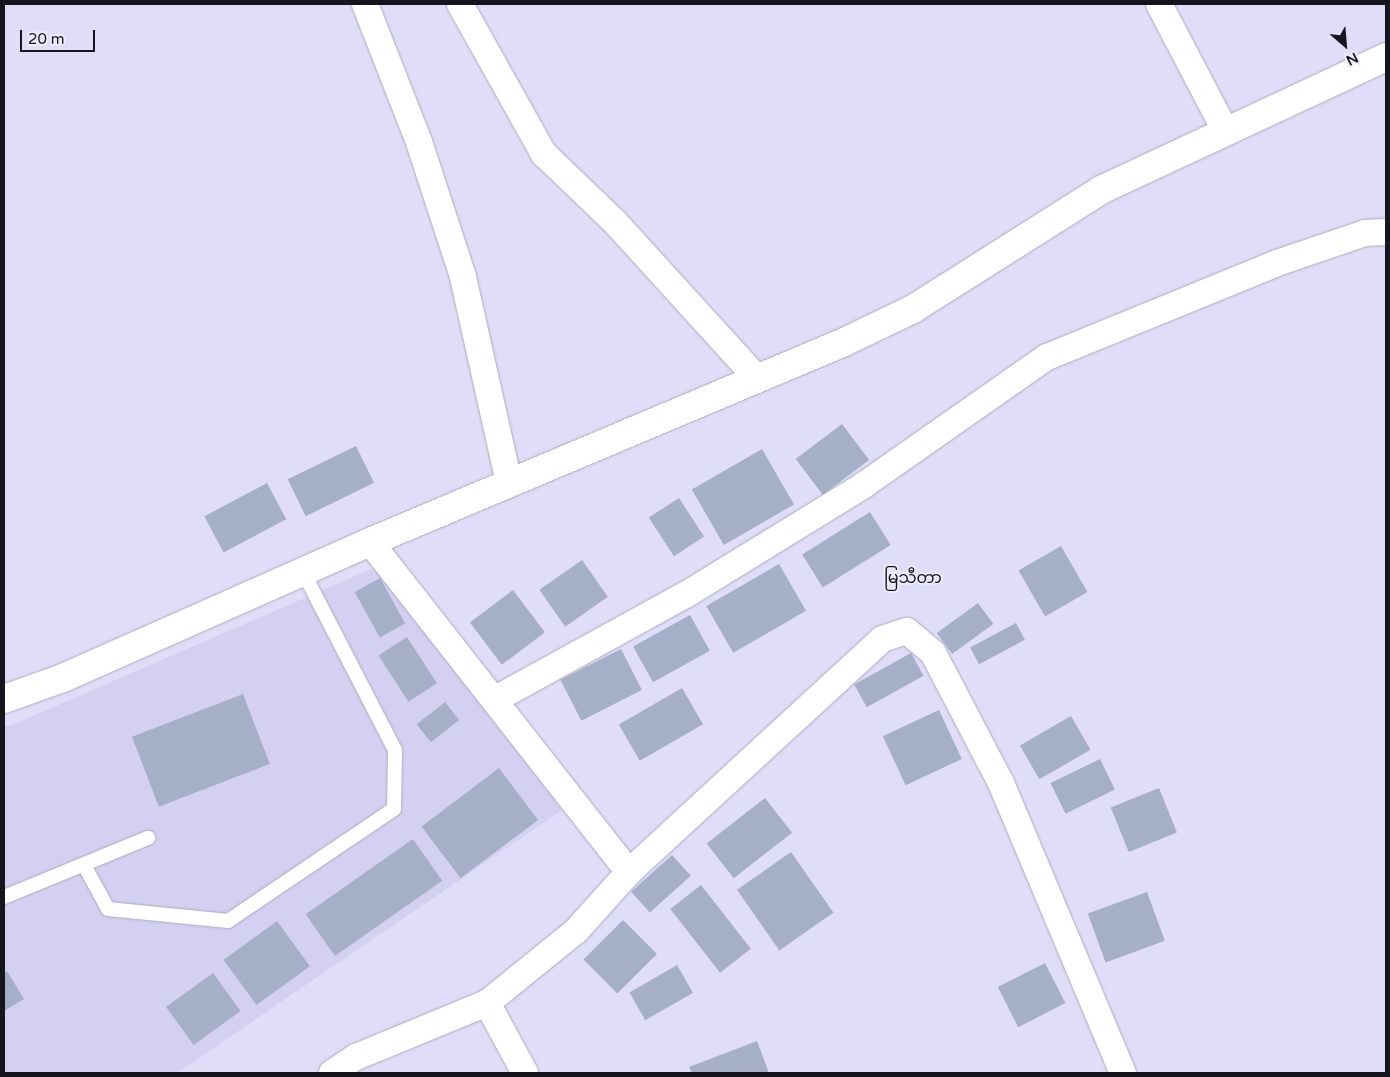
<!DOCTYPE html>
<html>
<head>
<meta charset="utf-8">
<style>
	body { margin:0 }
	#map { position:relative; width:1390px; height:1077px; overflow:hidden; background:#e0ddf8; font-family:"Varela Round","Noto Sans Myanmar",sans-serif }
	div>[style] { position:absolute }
	.built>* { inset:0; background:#d4d0f2 }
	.building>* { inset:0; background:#a5b0c8; transform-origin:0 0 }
	.roads { filter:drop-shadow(0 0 1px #acaac3) drop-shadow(0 0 1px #acaac3) }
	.lane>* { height:14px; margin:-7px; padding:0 7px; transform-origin:7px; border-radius:7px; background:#fff }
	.street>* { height:26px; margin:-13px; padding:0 13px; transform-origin:13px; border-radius:13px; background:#fff }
	.secondary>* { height:28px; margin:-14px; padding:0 14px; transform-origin:14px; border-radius:14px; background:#fff }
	span { translate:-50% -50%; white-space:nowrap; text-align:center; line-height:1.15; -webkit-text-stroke:4px #eeecfc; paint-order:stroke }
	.quarter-label { font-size:16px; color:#16151e }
	.frame { position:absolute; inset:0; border:5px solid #16151e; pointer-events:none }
	.north { position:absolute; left:1320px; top:20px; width:50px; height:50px; -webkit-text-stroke:4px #eeecfc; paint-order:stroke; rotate:153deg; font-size:14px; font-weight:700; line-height:20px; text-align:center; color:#16151e }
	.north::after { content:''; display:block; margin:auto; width:18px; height:22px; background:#16151e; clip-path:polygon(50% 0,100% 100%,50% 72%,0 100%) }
	.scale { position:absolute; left:20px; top:30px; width:75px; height:22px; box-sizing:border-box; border:2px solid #16151e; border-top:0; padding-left:6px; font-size:15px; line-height:18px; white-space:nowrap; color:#16151e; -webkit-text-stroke:4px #eeecfc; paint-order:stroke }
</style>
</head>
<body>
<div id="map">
	<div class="built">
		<div style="clip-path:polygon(376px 567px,562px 810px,177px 1073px,4px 1073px,4px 726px,12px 725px)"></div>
	</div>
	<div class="building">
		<div style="left:842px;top:424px;width:45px;height:58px;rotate:53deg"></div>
		<div style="left:356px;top:446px;width:41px;height:76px;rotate:64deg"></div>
		<div style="left:762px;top:449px;width:64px;height:81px;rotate:60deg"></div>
		<div style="left:267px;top:483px;width:41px;height:71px;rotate:62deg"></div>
		<div style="left:679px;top:498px;width:46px;height:36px;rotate:57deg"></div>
		<div style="left:870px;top:512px;width:39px;height:80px;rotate:58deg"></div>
		<div style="left:1061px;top:546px;width:53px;height:49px;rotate:60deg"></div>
		<div style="left:582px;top:560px;width:45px;height:52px;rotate:55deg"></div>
		<div style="left:779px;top:564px;width:54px;height:84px;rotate:60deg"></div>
		<div style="left:380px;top:578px;width:52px;height:29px;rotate:61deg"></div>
		<div style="left:513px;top:590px;width:53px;height:54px;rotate:53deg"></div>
		<div style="left:978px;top:603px;width:26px;height:51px;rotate:54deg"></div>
		<div style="left:690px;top:615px;width:41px;height:65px;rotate:61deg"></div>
		<div style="left:1016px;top:623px;width:19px;height:52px;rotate:62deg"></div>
		<div style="left:407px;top:637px;width:55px;height:34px;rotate:57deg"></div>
		<div style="left:621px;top:649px;width:46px;height:68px;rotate:63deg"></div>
		<div style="left:911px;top:653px;width:26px;height:65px;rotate:61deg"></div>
		<div style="left:682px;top:688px;width:42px;height:73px;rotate:60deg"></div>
		<div style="left:243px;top:694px;width:75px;height:119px;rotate:69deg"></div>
		<div style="left:445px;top:702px;width:23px;height:36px;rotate:52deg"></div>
		<div style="left:939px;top:710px;width:54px;height:62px;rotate:65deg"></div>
		<div style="left:1071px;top:716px;width:39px;height:59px;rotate:60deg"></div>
		<div style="left:1100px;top:759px;width:34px;height:55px;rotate:64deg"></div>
		<div style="left:499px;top:768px;width:65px;height:97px;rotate:53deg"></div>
		<div style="left:1159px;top:788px;width:48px;height:52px;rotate:68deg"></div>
		<div style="left:765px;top:798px;width:44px;height:74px;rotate:52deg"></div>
		<div style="left:413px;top:839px;width:51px;height:131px;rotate:55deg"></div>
		<div style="left:791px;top:852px;width:74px;height:66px;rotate:55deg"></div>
		<div style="left:672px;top:855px;width:28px;height:55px;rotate:48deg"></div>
		<div style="left:701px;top:885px;width:81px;height:39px;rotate:52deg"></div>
		<div style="left:1147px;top:892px;width:52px;height:63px;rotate:70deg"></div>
		<div style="left:623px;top:920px;width:48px;height:56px;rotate:45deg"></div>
		<div style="left:277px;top:921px;width:56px;height:66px;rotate:54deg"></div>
		<div style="left:1045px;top:963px;width:45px;height:53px;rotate:63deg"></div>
		<div style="left:677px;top:965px;width:32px;height:55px;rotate:60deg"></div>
		<div style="clip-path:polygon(7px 971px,24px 999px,4px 1011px,4px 973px)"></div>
		<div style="left:213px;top:973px;width:47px;height:58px;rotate:54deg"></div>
		<div style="clip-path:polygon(757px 1041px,769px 1073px,692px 1073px,689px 1067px)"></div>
	</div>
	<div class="roads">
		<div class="lane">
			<div style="left:84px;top:865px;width:50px;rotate:61.4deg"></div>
			<div style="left:108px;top:909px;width:121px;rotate:5.7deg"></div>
			<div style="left:228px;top:921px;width:200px;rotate:-34deg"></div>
			<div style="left:394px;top:809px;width:59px;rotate:-89deg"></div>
			<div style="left:395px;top:750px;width:200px;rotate:-117.3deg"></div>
			<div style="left:4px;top:897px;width:156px;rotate:-22.3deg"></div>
		</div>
		<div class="street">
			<div style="left:365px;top:4px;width:148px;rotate:68.6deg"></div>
			<div style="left:419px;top:142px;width:142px;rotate:71.9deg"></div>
			<div style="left:463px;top:277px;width:211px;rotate:77.4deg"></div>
			<div style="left:460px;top:4px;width:172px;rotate:60.8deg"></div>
			<div style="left:544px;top:154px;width:98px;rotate:43.8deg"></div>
			<div style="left:615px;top:222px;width:212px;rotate:47.7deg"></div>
			<div style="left:1159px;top:4px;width:144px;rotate:62.4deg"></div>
			<div style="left:370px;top:542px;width:420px;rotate:51.9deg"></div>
			<div style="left:494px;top:700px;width:220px;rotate:-28.8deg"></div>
			<div style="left:687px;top:594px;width:208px;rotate:-31.6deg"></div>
			<div style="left:864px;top:485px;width:223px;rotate:-35deg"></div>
			<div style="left:1047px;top:357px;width:248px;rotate:-22.2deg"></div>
			<div style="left:1277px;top:263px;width:93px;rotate:-18.8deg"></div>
			<div style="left:1365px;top:233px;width:21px;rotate:-3deg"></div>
			<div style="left:487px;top:1003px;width:80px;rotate:61.5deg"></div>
			<div style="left:332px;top:1073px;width:29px;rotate:-34deg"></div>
			<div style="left:356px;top:1057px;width:142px;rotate:-22.4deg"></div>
			<div style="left:487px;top:1003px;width:114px;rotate:-39deg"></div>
			<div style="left:576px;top:931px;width:79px;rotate:-48.1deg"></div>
			<div style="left:629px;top:872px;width:344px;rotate:-42.6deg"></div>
			<div style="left:882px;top:639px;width:26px;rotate:-18deg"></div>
			<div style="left:907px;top:631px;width:34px;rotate:40deg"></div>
			<div style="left:933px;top:653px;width:147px;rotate:62.4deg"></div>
			<div style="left:1001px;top:783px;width:315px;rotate:67.2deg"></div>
		</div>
		<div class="secondary">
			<div style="left:4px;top:699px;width:63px;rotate:-19.6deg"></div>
			<div style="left:63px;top:678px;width:336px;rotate:-23.9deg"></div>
			<div style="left:370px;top:542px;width:512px;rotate:-22.86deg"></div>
			<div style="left:842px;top:343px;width:79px;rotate:-25.6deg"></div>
			<div style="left:913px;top:309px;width:222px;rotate:-32.3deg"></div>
			<div style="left:1101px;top:190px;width:315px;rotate:-25deg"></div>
		</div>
	</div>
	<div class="quarter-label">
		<span style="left:913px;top:578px">မြသီတာ</span>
	</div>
	<div class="frame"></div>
	<div class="north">N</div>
	<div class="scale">20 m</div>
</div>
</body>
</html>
